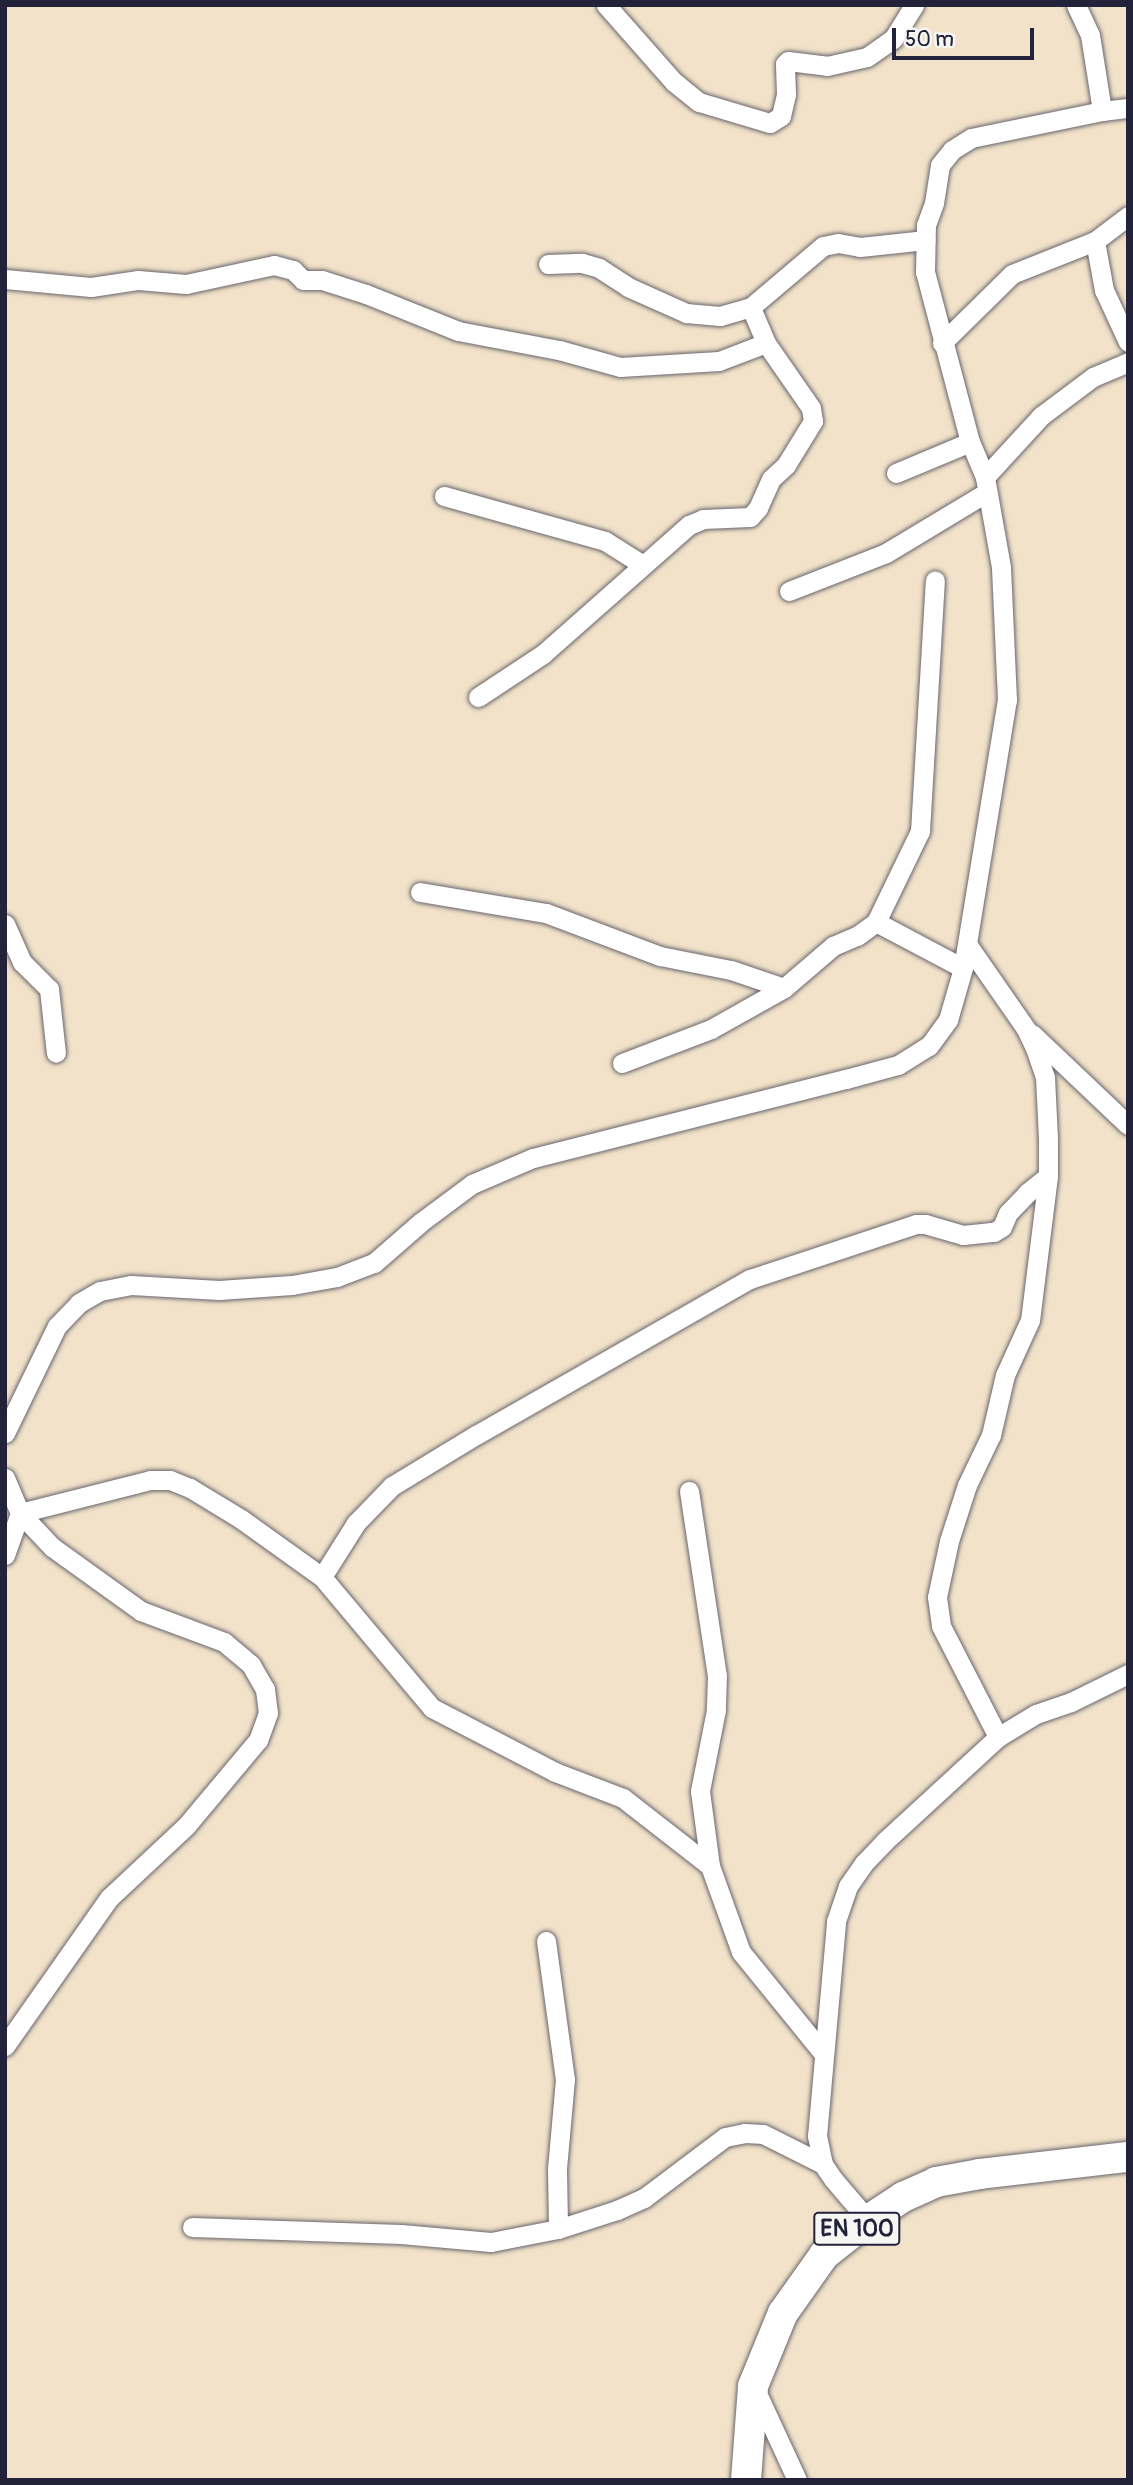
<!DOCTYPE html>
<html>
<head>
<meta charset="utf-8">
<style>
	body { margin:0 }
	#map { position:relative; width:1133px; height:2485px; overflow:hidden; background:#f1e2c9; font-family:Pangolin,sans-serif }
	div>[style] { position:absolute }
	.roads { filter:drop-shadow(0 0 2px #6a656d) drop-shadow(0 0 2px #6a656d) }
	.street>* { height:19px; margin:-9.5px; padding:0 9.5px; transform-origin:9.5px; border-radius:9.5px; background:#fff }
	.primary>* { height:30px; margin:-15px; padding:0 15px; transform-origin:15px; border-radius:15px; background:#fff }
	span { translate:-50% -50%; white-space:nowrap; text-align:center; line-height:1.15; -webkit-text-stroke:5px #f6f6f2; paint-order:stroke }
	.shield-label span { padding:2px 5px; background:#f6f6f2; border:2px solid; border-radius:5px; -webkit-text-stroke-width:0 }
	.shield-label { font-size:23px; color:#22223b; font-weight:700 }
	.frame { position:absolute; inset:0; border:7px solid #22223b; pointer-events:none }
	.scale { position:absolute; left:892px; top:28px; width:142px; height:32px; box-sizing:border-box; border:4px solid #22223b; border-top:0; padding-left:9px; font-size:21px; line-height:24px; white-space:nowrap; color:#22223b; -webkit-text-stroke:5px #f6f6f2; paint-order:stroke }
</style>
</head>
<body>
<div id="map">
	<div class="roads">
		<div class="street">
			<div style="left:606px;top:5px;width:103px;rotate:48.6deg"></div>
			<div style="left:674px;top:82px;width:32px;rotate:39deg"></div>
			<div style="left:699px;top:102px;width:74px;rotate:16.5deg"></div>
			<div style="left:770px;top:123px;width:13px;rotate:-32deg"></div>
			<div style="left:781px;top:116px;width:23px;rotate:-77deg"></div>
			<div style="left:786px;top:94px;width:30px;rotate:-92deg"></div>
			<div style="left:785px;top:64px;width:4px;rotate:-45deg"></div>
			<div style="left:788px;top:61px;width:39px;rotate:7deg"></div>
			<div style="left:827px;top:66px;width:41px;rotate:-12.7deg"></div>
			<div style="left:867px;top:57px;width:32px;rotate:-35deg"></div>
			<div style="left:893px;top:39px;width:40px;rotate:-58deg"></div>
			<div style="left:1076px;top:5px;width:33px;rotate:65deg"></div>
			<div style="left:1090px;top:35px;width:77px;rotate:81deg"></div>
			<div style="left:1128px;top:216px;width:41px;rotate:142.9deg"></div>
			<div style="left:1095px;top:241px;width:50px;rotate:79.6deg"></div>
			<div style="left:1104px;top:290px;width:57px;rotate:65.2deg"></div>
			<div style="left:548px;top:264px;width:34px;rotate:-2deg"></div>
			<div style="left:582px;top:263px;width:18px;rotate:16deg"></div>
			<div style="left:599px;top:268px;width:35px;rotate:33deg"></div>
			<div style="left:628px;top:287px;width:64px;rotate:24.1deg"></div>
			<div style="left:686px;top:313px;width:34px;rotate:5deg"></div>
			<div style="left:720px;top:316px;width:32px;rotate:-16deg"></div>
			<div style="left:751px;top:307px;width:94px;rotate:-40.3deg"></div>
			<div style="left:823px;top:246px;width:15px;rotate:-11deg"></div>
			<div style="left:838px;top:243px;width:22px;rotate:10deg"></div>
			<div style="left:860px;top:247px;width:66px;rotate:-6.1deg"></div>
			<div style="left:5px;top:279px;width:86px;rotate:5.3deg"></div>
			<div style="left:91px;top:287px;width:48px;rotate:-8.5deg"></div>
			<div style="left:138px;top:280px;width:48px;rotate:4.8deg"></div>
			<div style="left:186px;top:284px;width:90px;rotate:-12.2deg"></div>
			<div style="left:274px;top:265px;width:20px;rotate:15deg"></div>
			<div style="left:293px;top:270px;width:14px;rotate:45deg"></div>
			<div style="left:303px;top:280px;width:19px"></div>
			<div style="left:322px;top:280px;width:46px;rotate:17.7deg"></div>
			<div style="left:366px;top:294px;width:99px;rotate:21.9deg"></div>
			<div style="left:458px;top:331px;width:103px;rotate:10.7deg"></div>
			<div style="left:559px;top:350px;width:63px;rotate:15.6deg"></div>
			<div style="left:620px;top:367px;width:99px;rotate:-3.5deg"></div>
			<div style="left:719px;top:361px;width:50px;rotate:-21deg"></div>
			<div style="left:942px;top:343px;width:98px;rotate:-44.6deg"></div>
			<div style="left:1012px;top:274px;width:89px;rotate:-21.7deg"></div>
			<div style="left:896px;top:473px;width:80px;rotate:-22.7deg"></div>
			<div style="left:985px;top:477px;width:83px;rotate:-47.4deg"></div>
			<div style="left:1041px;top:416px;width:65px;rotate:-36.9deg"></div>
			<div style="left:1093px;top:377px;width:38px;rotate:-23deg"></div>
			<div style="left:444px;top:496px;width:167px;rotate:15.6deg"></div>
			<div style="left:605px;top:541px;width:45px;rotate:32.3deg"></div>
			<div style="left:789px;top:591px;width:104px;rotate:-21.4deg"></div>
			<div style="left:886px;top:553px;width:118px;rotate:-31.1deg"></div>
			<div style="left:478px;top:697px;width:78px;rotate:-33.5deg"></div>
			<div style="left:543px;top:654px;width:195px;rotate:-41.5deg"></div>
			<div style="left:689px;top:525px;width:15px;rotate:-23deg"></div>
			<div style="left:703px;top:519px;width:47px;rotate:-2.4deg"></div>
			<div style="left:750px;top:517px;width:12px;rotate:-48deg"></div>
			<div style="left:758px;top:508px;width:32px;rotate:-66deg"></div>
			<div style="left:771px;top:479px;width:21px;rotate:-43deg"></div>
			<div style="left:786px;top:465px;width:52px;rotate:-58.5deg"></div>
			<div style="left:813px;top:421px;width:13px;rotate:-99deg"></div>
			<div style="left:811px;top:408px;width:79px;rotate:-124.7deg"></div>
			<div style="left:766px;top:343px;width:39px;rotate:-113deg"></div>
			<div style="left:420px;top:892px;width:128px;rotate:9.5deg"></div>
			<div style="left:546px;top:913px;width:122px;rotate:20.7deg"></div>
			<div style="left:660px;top:956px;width:72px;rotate:11.2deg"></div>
			<div style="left:731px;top:970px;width:56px;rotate:18.8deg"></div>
			<div style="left:876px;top:922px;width:101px;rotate:-64.2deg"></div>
			<div style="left:920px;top:831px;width:251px;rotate:-86.6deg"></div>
			<div style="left:5px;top:924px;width:42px;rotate:65.9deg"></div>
			<div style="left:22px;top:962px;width:38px;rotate:45deg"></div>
			<div style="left:49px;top:989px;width:64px;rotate:83.8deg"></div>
			<div style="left:967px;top:944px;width:103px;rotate:55.2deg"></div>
			<div style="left:1026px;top:1029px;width:21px;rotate:65deg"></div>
			<div style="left:1035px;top:1048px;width:31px;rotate:71deg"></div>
			<div style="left:1045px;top:1077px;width:61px;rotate:87.2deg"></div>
			<div style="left:1048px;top:1138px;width:38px;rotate:90deg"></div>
			<div style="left:1048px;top:1176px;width:145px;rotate:97.1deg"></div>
			<div style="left:1030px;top:1320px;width:60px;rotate:114.4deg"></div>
			<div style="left:1005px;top:1375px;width:62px;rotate:103.1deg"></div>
			<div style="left:991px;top:1435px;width:55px;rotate:115.6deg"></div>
			<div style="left:967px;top:1485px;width:59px;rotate:107.8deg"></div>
			<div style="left:949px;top:1541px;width:57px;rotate:102.1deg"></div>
			<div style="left:937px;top:1597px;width:29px;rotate:82deg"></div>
			<div style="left:941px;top:1626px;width:125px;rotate:62.8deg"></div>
			<div style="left:1032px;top:1034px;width:132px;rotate:43.5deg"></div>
			<div style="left:622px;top:1063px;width:95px;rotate:-20.9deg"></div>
			<div style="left:711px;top:1029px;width:84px;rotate:-29.3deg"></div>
			<div style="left:784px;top:988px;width:65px;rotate:-40.6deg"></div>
			<div style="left:833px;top:946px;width:26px;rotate:-23deg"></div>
			<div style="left:857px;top:936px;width:24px;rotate:-36deg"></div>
			<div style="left:876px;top:922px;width:98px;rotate:27.9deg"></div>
			<div style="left:5px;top:1433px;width:119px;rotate:-64.1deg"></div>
			<div style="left:57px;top:1326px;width:32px;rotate:-46deg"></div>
			<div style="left:79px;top:1303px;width:24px;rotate:-30deg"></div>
			<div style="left:100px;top:1291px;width:32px;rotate:-11deg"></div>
			<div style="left:131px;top:1285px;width:88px;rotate:3.3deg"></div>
			<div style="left:219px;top:1290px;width:73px;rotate:-3.9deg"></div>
			<div style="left:292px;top:1285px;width:46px;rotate:-10.1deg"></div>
			<div style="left:337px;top:1277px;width:40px;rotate:-21deg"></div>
			<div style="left:374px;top:1263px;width:62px;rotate:-41.1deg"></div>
			<div style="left:421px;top:1222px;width:64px;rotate:-36.7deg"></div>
			<div style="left:472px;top:1184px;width:66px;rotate:-23.1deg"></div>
			<div style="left:533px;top:1158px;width:323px;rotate:-14.2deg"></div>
			<div style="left:846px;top:1079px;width:54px;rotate:-15.1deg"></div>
			<div style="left:898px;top:1065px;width:36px;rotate:-32deg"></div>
			<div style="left:929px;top:1046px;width:32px;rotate:-54deg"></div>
			<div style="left:948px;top:1020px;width:54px;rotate:-73.9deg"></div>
			<div style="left:963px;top:968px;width:272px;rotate:-80.7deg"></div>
			<div style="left:1007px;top:700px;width:133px;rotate:-92.6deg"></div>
			<div style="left:1001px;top:567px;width:91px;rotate:-100.1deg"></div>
			<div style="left:985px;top:477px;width:38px;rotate:-113deg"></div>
			<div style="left:970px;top:442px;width:176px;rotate:-104.8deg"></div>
			<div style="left:925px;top:272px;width:47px;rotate:-88.8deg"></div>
			<div style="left:926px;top:225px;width:23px;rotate:-70deg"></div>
			<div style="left:934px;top:203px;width:38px;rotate:-81deg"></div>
			<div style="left:940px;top:165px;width:19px;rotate:-51deg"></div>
			<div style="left:952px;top:150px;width:22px;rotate:-32deg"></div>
			<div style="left:971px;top:138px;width:134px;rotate:-11.6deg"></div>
			<div style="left:1102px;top:111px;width:26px;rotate:-7deg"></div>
			<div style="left:5px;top:1478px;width:38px;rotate:67deg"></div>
			<div style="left:20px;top:1513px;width:47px;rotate:46.7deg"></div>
			<div style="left:52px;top:1547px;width:110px;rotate:35.7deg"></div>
			<div style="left:141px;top:1611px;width:89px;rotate:20.5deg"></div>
			<div style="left:224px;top:1642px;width:35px;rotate:40deg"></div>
			<div style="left:251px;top:1665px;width:28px;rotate:60deg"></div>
			<div style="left:265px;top:1689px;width:24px;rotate:83deg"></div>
			<div style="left:268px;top:1713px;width:29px;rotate:110deg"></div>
			<div style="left:258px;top:1740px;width:112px;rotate:129.9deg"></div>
			<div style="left:186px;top:1826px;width:105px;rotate:136.9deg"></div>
			<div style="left:109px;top:1898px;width:181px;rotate:125.1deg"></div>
			<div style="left:689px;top:1491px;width:187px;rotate:81.4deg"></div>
			<div style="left:717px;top:1676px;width:34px;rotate:92deg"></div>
			<div style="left:716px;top:1710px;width:83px;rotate:101.2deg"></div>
			<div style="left:700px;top:1791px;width:76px;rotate:82.4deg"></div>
			<div style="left:710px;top:1866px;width:91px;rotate:70.2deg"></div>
			<div style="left:741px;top:1952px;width:130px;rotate:50.9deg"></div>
			<div style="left:20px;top:1513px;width:134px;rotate:-14.2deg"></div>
			<div style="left:150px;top:1480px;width:20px"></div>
			<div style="left:170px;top:1480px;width:22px;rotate:22deg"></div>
			<div style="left:190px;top:1488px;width:60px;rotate:31.3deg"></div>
			<div style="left:241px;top:1519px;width:100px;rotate:35.6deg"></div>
			<div style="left:322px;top:1577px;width:171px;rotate:50deg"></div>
			<div style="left:432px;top:1708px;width:139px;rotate:27.5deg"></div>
			<div style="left:555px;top:1772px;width:73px;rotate:20.9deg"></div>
			<div style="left:623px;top:1798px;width:110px;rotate:38deg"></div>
			<div style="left:5px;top:1555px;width:45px;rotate:-70.3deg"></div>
			<div style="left:322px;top:1577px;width:64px;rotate:-57.8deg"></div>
			<div style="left:356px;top:1523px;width:52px;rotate:-45.8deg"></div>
			<div style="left:392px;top:1486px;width:98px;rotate:-31.3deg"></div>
			<div style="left:476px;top:1435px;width:315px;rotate:-29.7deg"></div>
			<div style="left:750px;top:1279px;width:175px;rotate:-18.3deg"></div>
			<div style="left:916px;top:1224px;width:9px"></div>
			<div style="left:925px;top:1224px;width:40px;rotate:16deg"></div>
			<div style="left:963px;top:1235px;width:31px;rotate:-6deg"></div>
			<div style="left:994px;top:1232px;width:9px;rotate:-32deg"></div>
			<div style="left:1002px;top:1227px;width:15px;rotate:-67deg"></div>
			<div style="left:1008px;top:1213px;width:28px;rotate:-46deg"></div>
			<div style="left:1027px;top:1193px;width:27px;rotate:-39deg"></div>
			<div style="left:546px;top:1941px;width:139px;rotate:82.2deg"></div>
			<div style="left:565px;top:2079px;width:90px;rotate:95.1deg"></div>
			<div style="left:557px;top:2169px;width:60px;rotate:89deg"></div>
			<div style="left:868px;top:2220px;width:54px;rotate:-130.5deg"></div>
			<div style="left:833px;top:2179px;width:18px;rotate:-124deg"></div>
			<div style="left:823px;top:2164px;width:29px;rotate:-102deg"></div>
			<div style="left:817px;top:2136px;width:216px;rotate:-84.9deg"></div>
			<div style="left:836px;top:1921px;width:37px;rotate:-71deg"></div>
			<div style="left:848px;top:1886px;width:28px;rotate:-55deg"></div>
			<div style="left:864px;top:1863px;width:30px;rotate:-46deg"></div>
			<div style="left:885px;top:1841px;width:154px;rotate:-42.6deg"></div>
			<div style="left:998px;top:1737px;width:44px;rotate:-31.2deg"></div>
			<div style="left:1036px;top:1714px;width:37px;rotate:-19deg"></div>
			<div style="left:1071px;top:1702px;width:64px;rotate:-26.2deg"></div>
			<div style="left:192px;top:2227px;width:209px;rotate:1.9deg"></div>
			<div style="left:401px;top:2234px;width:90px;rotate:5.1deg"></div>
			<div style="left:491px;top:2242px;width:68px;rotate:-11deg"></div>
			<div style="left:558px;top:2229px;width:62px;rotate:-17.9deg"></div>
			<div style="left:617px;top:2210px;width:30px;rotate:-24deg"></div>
			<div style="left:644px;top:2198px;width:101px;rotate:-37deg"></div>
			<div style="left:725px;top:2137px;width:20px;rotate:-11deg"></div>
			<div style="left:745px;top:2133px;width:18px;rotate:3deg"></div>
			<div style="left:763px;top:2134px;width:67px;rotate:26.6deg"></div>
			<div style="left:755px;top:2389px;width:100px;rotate:65.2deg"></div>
		</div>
		<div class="primary">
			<div style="left:746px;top:2480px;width:94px;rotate:-85.7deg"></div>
			<div style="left:753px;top:2386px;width:79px;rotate:-67.7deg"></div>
			<div style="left:783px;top:2313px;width:71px;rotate:-54.7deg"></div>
			<div style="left:824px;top:2255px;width:56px;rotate:-38.5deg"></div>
			<div style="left:868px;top:2220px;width:42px;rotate:-33.3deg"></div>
			<div style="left:903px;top:2197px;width:36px;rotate:-24deg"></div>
			<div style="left:936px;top:2182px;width:45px;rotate:-10.3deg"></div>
			<div style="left:980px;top:2174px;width:149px;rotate:-6.6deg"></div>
		</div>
	</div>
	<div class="shield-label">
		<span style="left:857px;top:2229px">EN 100</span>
	</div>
	<div class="frame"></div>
	<div class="scale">50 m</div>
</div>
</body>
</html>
